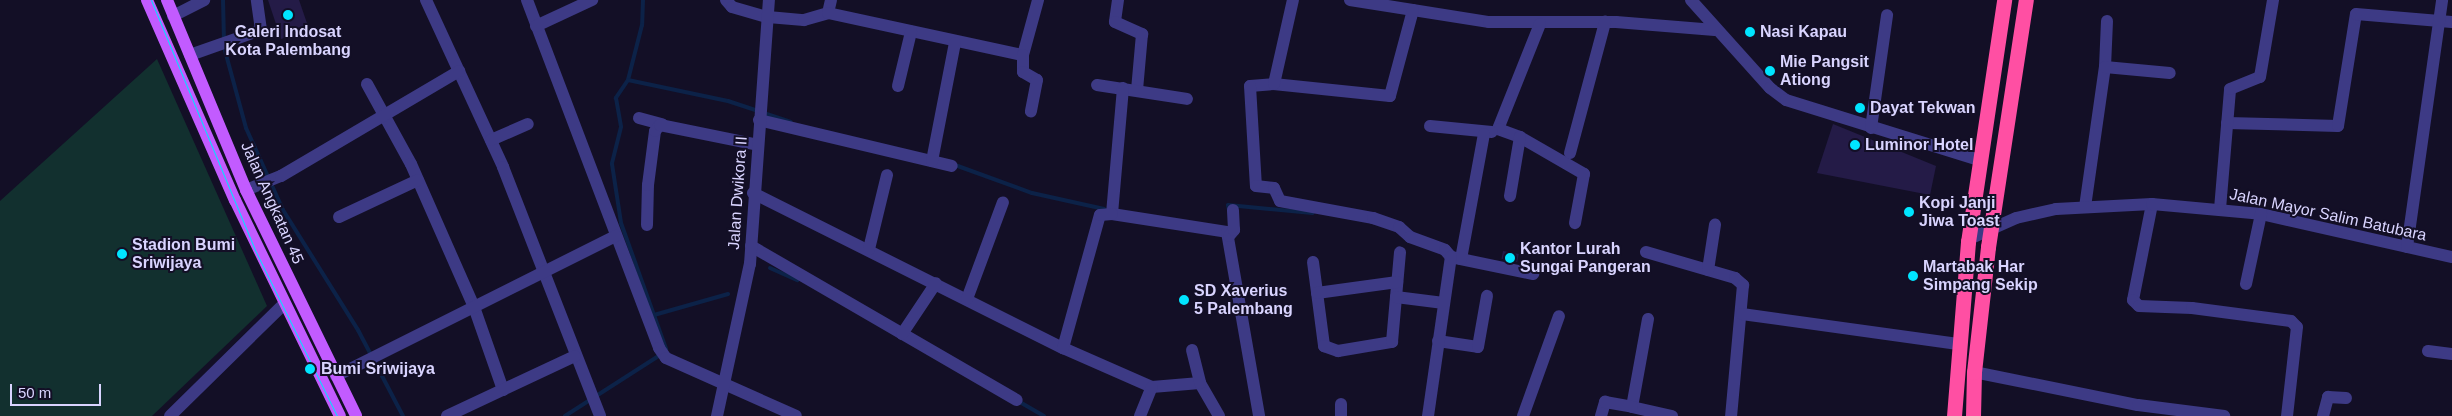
<!DOCTYPE html>
<html>
<head>
<meta charset="utf-8">
<style>
	body { margin:0 }
	#map { position:relative; width:2452px; height:416px; overflow:hidden; background:#130f26; font-family:Helvetica,sans-serif }
	div>[style] { position:absolute }
	.green>* { inset:0; background:#12302f }
	.stream>* { height:4px; margin:-2px; padding:0 2px; transform-origin:2px; border-radius:2px; background:#0c2248 }
	.building>* { inset:0; background:#241b47; transform-origin:0 0 }
	.minor>* { height:12px; margin:-6px; padding:0 6px; transform-origin:6px; border-radius:6px; background:#3d3a85 }
	.major>* { height:12px; margin:-6px; padding:0 6px; transform-origin:6px; border-radius:6px; background:#c25bff }
	.highway>* { height:15px; margin:-7.5px; padding:0 7.5px; transform-origin:7.5px; border-radius:7.5px; background:#ff4fa3 }
	.tram>* { height:1px; margin:-0.5px; padding:0 0.5px; transform-origin:0.5px; border-radius:0.5px; background:#00e5ff }
	.dots>* { width:14px; height:14px; translate:-50% -50%; box-sizing:border-box; border:2px solid #130f26; border-radius:50% }
	span { translate:-50% -50%; white-space:nowrap; text-align:center; line-height:1.15; -webkit-text-stroke:4px #130f26; paint-order:stroke }
	.poi-label { font-size:16px; color:#d9d4ff; font-weight:700 }
	.left { translate:0 -50%; text-align:left }
	.street-label { font-size:16px; color:#d9d4ff }
	.scale { position:absolute; left:10px; top:384px; width:91px; height:22px; box-sizing:border-box; border:2px solid #d9d4ff; border-top:0; padding-left:6px; font-size:15px; line-height:18px; white-space:nowrap; color:#d9d4ff; -webkit-text-stroke:4px #130f26; paint-order:stroke }
</style>
</head>
<body>
<div id="map">
	<div class="green">
		<div style="clip-path:polygon(157px 59px,267px 306px,152px 416px,0 416px,0 201px)"></div>
	</div>
	<div class="stream">
		<div style="left:223px;top:0;width:40px;rotate:88.6deg"></div>
		<div style="left:643px;top:0;width:25px;rotate:92deg"></div>
		<div style="left:642px;top:25px;width:57px;rotate:104.3deg"></div>
		<div style="left:628px;top:80px;width:22px;rotate:124deg"></div>
		<div style="left:616px;top:98px;width:29px;rotate:80deg"></div>
		<div style="left:621px;top:127px;width:38px;rotate:104deg"></div>
		<div style="left:612px;top:164px;width:60px;rotate:81.3deg"></div>
		<div style="left:621px;top:223px;width:134px;rotate:70.3deg"></div>
		<div style="left:224px;top:47px;width:84px;rotate:74.8deg"></div>
		<div style="left:246px;top:128px;width:90px;rotate:65.7deg"></div>
		<div style="left:283px;top:210px;width:142px;rotate:58deg"></div>
		<div style="left:358px;top:330px;width:97px;rotate:62.4deg"></div>
		<div style="left:628px;top:80px;width:102px;rotate:11.9deg"></div>
		<div style="left:728px;top:101px;width:66px;rotate:18.4deg"></div>
		<div style="left:955px;top:165px;width:82px;rotate:20deg"></div>
		<div style="left:1032px;top:193px;width:74px;rotate:12.5deg"></div>
		<div style="left:1229px;top:210px;width:5px;rotate:-101deg"></div>
		<div style="left:1228px;top:205px;width:85px;rotate:5.4deg"></div>
		<div style="left:770px;top:268px;width:30px;rotate:24deg"></div>
		<div style="left:654px;top:315px;width:77px;rotate:-15.8deg"></div>
		<div style="left:1018px;top:401px;width:30px;rotate:30deg"></div>
		<div style="left:565px;top:416px;width:113px;rotate:-32.7deg"></div>
	</div>
	<div class="building">
		<div style="clip-path:polygon(268px 0,299px 0,309px 29px,281px 39px)"></div>
		<div style="clip-path:polygon(1833px 124px,1936px 166px,1930px 195px,1817px 173px)"></div>
		<div style="left:1503px;top:251px;width:16px;height:8px;rotate:11deg"></div>
	</div>
	<div class="minor">
		<div style="left:426px;top:0;width:184px;rotate:65.2deg"></div>
		<div style="left:503px;top:167px;width:267px;rotate:68.7deg"></div>
		<div style="left:527px;top:0;width:372px;rotate:69.2deg"></div>
		<div style="left:659px;top:348px;width:12px;rotate:55deg"></div>
		<div style="left:666px;top:358px;width:142px;rotate:24deg"></div>
		<div style="left:726px;top:0;width:9px;rotate:49deg"></div>
		<div style="left:732px;top:7px;width:37px;rotate:16deg"></div>
		<div style="left:768px;top:17px;width:36px;rotate:5deg"></div>
		<div style="left:804px;top:20px;width:25px;rotate:-16deg"></div>
		<div style="left:828px;top:13px;width:13px;rotate:-77deg"></div>
		<div style="left:1118px;top:0;width:22px;rotate:98deg"></div>
		<div style="left:1115px;top:22px;width:30px;rotate:24deg"></div>
		<div style="left:1142px;top:34px;width:56px;rotate:95.1deg"></div>
		<div style="left:1350px;top:0;width:141px;rotate:9deg"></div>
		<div style="left:1489px;top:22px;width:127px"></div>
		<div style="left:1616px;top:22px;width:99px;rotate:4.6deg"></div>
		<div style="left:1691px;top:0;width:118px;rotate:48.1deg"></div>
		<div style="left:1770px;top:88px;width:20px;rotate:37deg"></div>
		<div style="left:1786px;top:100px;width:202px;rotate:17.3deg"></div>
		<div style="left:1413px;top:10px;width:89px;rotate:105deg"></div>
		<div style="left:1390px;top:96px;width:117px;rotate:-174.1deg"></div>
		<div style="left:1274px;top:84px;width:24px;rotate:175deg"></div>
		<div style="left:1250px;top:86px;width:100px;rotate:86.6deg"></div>
		<div style="left:1256px;top:186px;width:18px;rotate:6deg"></div>
		<div style="left:1274px;top:188px;width:14px;rotate:65deg"></div>
		<div style="left:1280px;top:201px;width:95px;rotate:10.4deg"></div>
		<div style="left:1373px;top:218px;width:28px;rotate:19deg"></div>
		<div style="left:1399px;top:227px;width:15px;rotate:42deg"></div>
		<div style="left:1410px;top:237px;width:37px;rotate:20deg"></div>
		<div style="left:1445px;top:250px;width:9px;rotate:49deg"></div>
		<div style="left:1451px;top:257px;width:84px;rotate:11.7deg"></div>
		<div style="left:828px;top:13px;width:199px;rotate:12.2deg"></div>
		<div style="left:1023px;top:55px;width:57px;rotate:-74.7deg"></div>
		<div style="left:173px;top:16px;width:35px;rotate:-27deg"></div>
		<div style="left:1540px;top:24px;width:113px;rotate:111.8deg"></div>
		<div style="left:1498px;top:129px;width:23px;rotate:20deg"></div>
		<div style="left:1520px;top:137px;width:74px;rotate:30deg"></div>
		<div style="left:1584px;top:174px;width:50px;rotate:100.4deg"></div>
		<div style="left:536px;top:26px;width:62px;rotate:-24.9deg"></div>
		<div style="left:190px;top:55px;width:75px;rotate:-19.4deg"></div>
		<div style="left:261px;top:30px;width:30px;rotate:-98deg"></div>
		<div style="left:1023px;top:55px;width:17px;rotate:90deg"></div>
		<div style="left:1023px;top:72px;width:16px;rotate:30deg"></div>
		<div style="left:1037px;top:80px;width:32px;rotate:101deg"></div>
		<div style="left:2105px;top:67px;width:46px;rotate:-87.5deg"></div>
		<div style="left:367px;top:84px;width:91px;rotate:61.2deg"></div>
		<div style="left:411px;top:164px;width:156px;rotate:66.2deg"></div>
		<div style="left:474px;top:307px;width:88px;rotate:70.7deg"></div>
		<div style="left:1274px;top:84px;width:86px;rotate:-77.3deg"></div>
		<div style="left:1097px;top:85px;width:91px;rotate:8.8deg"></div>
		<div style="left:898px;top:86px;width:56px;rotate:-76.5deg"></div>
		<div style="left:1123px;top:88px;width:126px;rotate:95deg"></div>
		<div style="left:1112px;top:214px;width:116px;rotate:8.9deg"></div>
		<div style="left:1227px;top:232px;width:187px;rotate:80.1deg"></div>
		<div style="left:639px;top:118px;width:24px;rotate:15deg"></div>
		<div style="left:759px;top:120px;width:198px;rotate:13.4deg"></div>
		<div style="left:2227px;top:123px;width:111px;rotate:1.5deg"></div>
		<div style="left:2338px;top:126px;width:113px;rotate:-80.9deg"></div>
		<div style="left:2356px;top:14px;width:96px;rotate:4.8deg"></div>
		<div style="left:1430px;top:126px;width:62px;rotate:5.5deg"></div>
		<div style="left:1871px;top:128px;width:114px;rotate:-81.9deg"></div>
		<div style="left:491px;top:140px;width:40px;rotate:-23.4deg"></div>
		<div style="left:1570px;top:153px;width:136px;rotate:-75deg"></div>
		<div style="left:932px;top:161px;width:120px;rotate:-79deg"></div>
		<div style="left:246px;top:190px;width:38px;rotate:-22deg"></div>
		<div style="left:281px;top:176px;width:207px;rotate:-30.5deg"></div>
		<div style="left:753px;top:193px;width:347px;rotate:26.6deg"></div>
		<div style="left:1063px;top:348px;width:97px;rotate:23.7deg"></div>
		<div style="left:1152px;top:387px;width:48px;rotate:-4.8deg"></div>
		<div style="left:1200px;top:383px;width:38px;rotate:60deg"></div>
		<div style="left:1510px;top:196px;width:60px;rotate:-80.4deg"></div>
		<div style="left:2152px;top:204px;width:98px;rotate:101.2deg"></div>
		<div style="left:2133px;top:300px;width:8px;rotate:45deg"></div>
		<div style="left:2139px;top:306px;width:53px;rotate:2.2deg"></div>
		<div style="left:2192px;top:308px;width:100px;rotate:7.5deg"></div>
		<div style="left:2291px;top:321px;width:8px;rotate:45deg"></div>
		<div style="left:2297px;top:327px;width:90px;rotate:96.4deg"></div>
		<div style="left:2085px;top:207px;width:141px;rotate:-81.9deg"></div>
		<div style="left:2105px;top:67px;width:65px;rotate:5.3deg"></div>
		<div style="left:2220px;top:209px;width:120px;rotate:-85.2deg"></div>
		<div style="left:2230px;top:89px;width:32px;rotate:-22deg"></div>
		<div style="left:2260px;top:77px;width:78px;rotate:-80.4deg"></div>
		<div style="left:339px;top:217px;width:87px;rotate:-25.1deg"></div>
		<div style="left:647px;top:225px;width:40px;rotate:-88.6deg"></div>
		<div style="left:648px;top:185px;width:54px;rotate:-82.6deg"></div>
		<div style="left:655px;top:131px;width:8px;rotate:-50deg"></div>
		<div style="left:660px;top:125px;width:100px;rotate:11.5deg"></div>
		<div style="left:1229px;top:236px;width:8px;rotate:-50deg"></div>
		<div style="left:1234px;top:230px;width:20px;rotate:-93deg"></div>
		<div style="left:1969px;top:239px;width:51px;rotate:-24.1deg"></div>
		<div style="left:2016px;top:218px;width:41px;rotate:-12.7deg"></div>
		<div style="left:2056px;top:209px;width:96px;rotate:-3deg"></div>
		<div style="left:2152px;top:204px;width:109px;rotate:5.2deg"></div>
		<div style="left:2261px;top:214px;width:196px;rotate:12.7deg"></div>
		<div style="left:751px;top:246px;width:307px;rotate:30.1deg"></div>
		<div style="left:2407px;top:247px;width:249px;rotate:-81.9deg"></div>
		<div style="left:869px;top:249px;width:76px;rotate:-76.3deg"></div>
		<div style="left:1646px;top:252px;width:93px;rotate:16.3deg"></div>
		<div style="left:1735px;top:278px;width:11px;rotate:41deg"></div>
		<div style="left:1743px;top:285px;width:132px;rotate:95.2deg"></div>
		<div style="left:1461px;top:259px;width:127px;rotate:-79.6deg"></div>
		<div style="left:1313px;top:262px;width:85px;rotate:82.5deg"></div>
		<div style="left:1324px;top:346px;width:15px;rotate:20deg"></div>
		<div style="left:1338px;top:351px;width:55px;rotate:-9.5deg"></div>
		<div style="left:1392px;top:342px;width:90px;rotate:-84.9deg"></div>
		<div style="left:1708px;top:270px;width:46px;rotate:-81.2deg"></div>
		<div style="left:2246px;top:284px;width:72px;rotate:-77.9deg"></div>
		<div style="left:1317px;top:293px;width:81px;rotate:-7.8deg"></div>
		<div style="left:1396px;top:297px;width:48px;rotate:7.1deg"></div>
		<div style="left:967px;top:299px;width:103px;rotate:-69.6deg"></div>
		<div style="left:1742px;top:314px;width:218px;rotate:7.9deg"></div>
		<div style="left:1648px;top:319px;width:89px;rotate:100.3deg"></div>
		<div style="left:1632px;top:407px;width:41px;rotate:12.7deg"></div>
		<div style="left:902px;top:334px;width:61px;rotate:-56.3deg"></div>
		<div style="left:1438px;top:341px;width:40px;rotate:8.5deg"></div>
		<div style="left:1478px;top:347px;width:52px;rotate:-80deg"></div>
		<div style="left:1063px;top:348px;width:138px;rotate:-74.5deg"></div>
		<div style="left:1100px;top:215px;width:12px;rotate:-5deg"></div>
		<div style="left:1192px;top:350px;width:34px;rotate:76deg"></div>
		<div style="left:2428px;top:351px;width:24px;rotate:7deg"></div>
		<div style="left:1974px;top:372px;width:167px;rotate:11.4deg"></div>
		<div style="left:2138px;top:405px;width:87px;rotate:7.3deg"></div>
		<div style="left:336px;top:376px;width:313px;rotate:-26.6deg"></div>
		<div style="left:170px;top:416px;width:160px;rotate:-44.5deg"></div>
		<div style="left:447px;top:416px;width:141px;rotate:-25.1deg"></div>
		<div style="left:717px;top:416px;width:156px;rotate:-77.8deg"></div>
		<div style="left:750px;top:264px;width:265px;rotate:-85.9deg"></div>
		<div style="left:1140px;top:416px;width:31px;rotate:-68deg"></div>
		<div style="left:1341px;top:416px;width:12px;rotate:-90deg"></div>
		<div style="left:1428px;top:416px;width:161px;rotate:-81.8deg"></div>
		<div style="left:1523px;top:416px;width:106px;rotate:-70.2deg"></div>
		<div style="left:1601px;top:416px;width:15px;rotate:-74deg"></div>
		<div style="left:1605px;top:402px;width:27px;rotate:10deg"></div>
		<div style="left:2323px;top:416px;width:20px;rotate:-75deg"></div>
		<div style="left:2328px;top:397px;width:18px;rotate:3deg"></div>
	</div>
	<div class="major">
		<div style="left:147px;top:0;width:219px;rotate:66.3deg"></div>
		<div style="left:235px;top:200px;width:240px;rotate:64.1deg"></div>
		<div style="left:167px;top:0;width:206px;rotate:67.4deg"></div>
		<div style="left:246px;top:190px;width:251px;rotate:64deg"></div>
	</div>
	<div class="highway">
		<div style="left:1954px;top:416px;width:175px;rotate:-85.4deg"></div>
		<div style="left:1968px;top:242px;width:245px;rotate:-81.5deg"></div>
		<div style="left:1973px;top:416px;width:44px;rotate:-88.7deg"></div>
		<div style="left:1974px;top:372px;width:126px;rotate:-83.6deg"></div>
		<div style="left:1988px;top:247px;width:250px;rotate:-81.3deg"></div>
	</div>
	<div class="tram">
		<div style="left:151px;top:0;width:271px;rotate:67.4deg"></div>
		<div style="left:255px;top:250px;width:185px;rotate:63.7deg"></div>
	</div>
	<div class="dots">
		<div style="left:288px;top:15px;background:#00e5ff"></div>
		<div style="left:1750px;top:32px;background:#00e5ff"></div>
		<div style="left:1770px;top:71px;background:#00e5ff"></div>
		<div style="left:1860px;top:108px;background:#00e5ff"></div>
		<div style="left:1855px;top:145px;background:#00e5ff"></div>
		<div style="left:1909px;top:212px;background:#00e5ff"></div>
		<div style="left:122px;top:254px;background:#00e5ff"></div>
		<div style="left:1510px;top:258px;background:#00e5ff"></div>
		<div style="left:1913px;top:276px;background:#00e5ff"></div>
		<div style="left:1184px;top:300px;background:#00e5ff"></div>
		<div style="left:310px;top:369px;background:#00e5ff"></div>
	</div>
	<div class="poi-label">
		<span style="left:288px;top:41px">Galeri Indosat<br>Kota Palembang</span>
		<span class="left" style="left:1760px;top:32px">Nasi Kapau</span>
		<span class="left" style="left:1780px;top:71px">Mie Pangsit<br>Ationg</span>
		<span class="left" style="left:1870px;top:108px">Dayat Tekwan</span>
		<span class="left" style="left:1865px;top:145px">Luminor Hotel</span>
		<span class="left" style="left:1919px;top:212px">Kopi Janji<br>Jiwa Toast</span>
		<span class="left" style="left:132px;top:254px">Stadion Bumi<br>Sriwijaya</span>
		<span class="left" style="left:1520px;top:258px">Kantor Lurah<br>Sungai Pangeran</span>
		<span class="left" style="left:1923px;top:276px">Martabak Har<br>Simpang Sekip</span>
		<span class="left" style="left:1194px;top:300px">SD Xaverius<br>5 Palembang</span>
		<span class="left" style="left:321px;top:369px">Bumi Sriwijaya</span>
	</div>
	<div class="street-label">
		<span style="left:738px;top:193px;rotate:-86deg">Jalan Dwikora II</span>
		<span style="left:272px;top:203px;rotate:66deg">Jalan Angkatan 45</span>
		<span style="left:2328px;top:215px;rotate:12deg">Jalan Mayor Salim Batubara</span>
	</div>
	<div class="scale">50 m</div>
</div>
</body>
</html>
